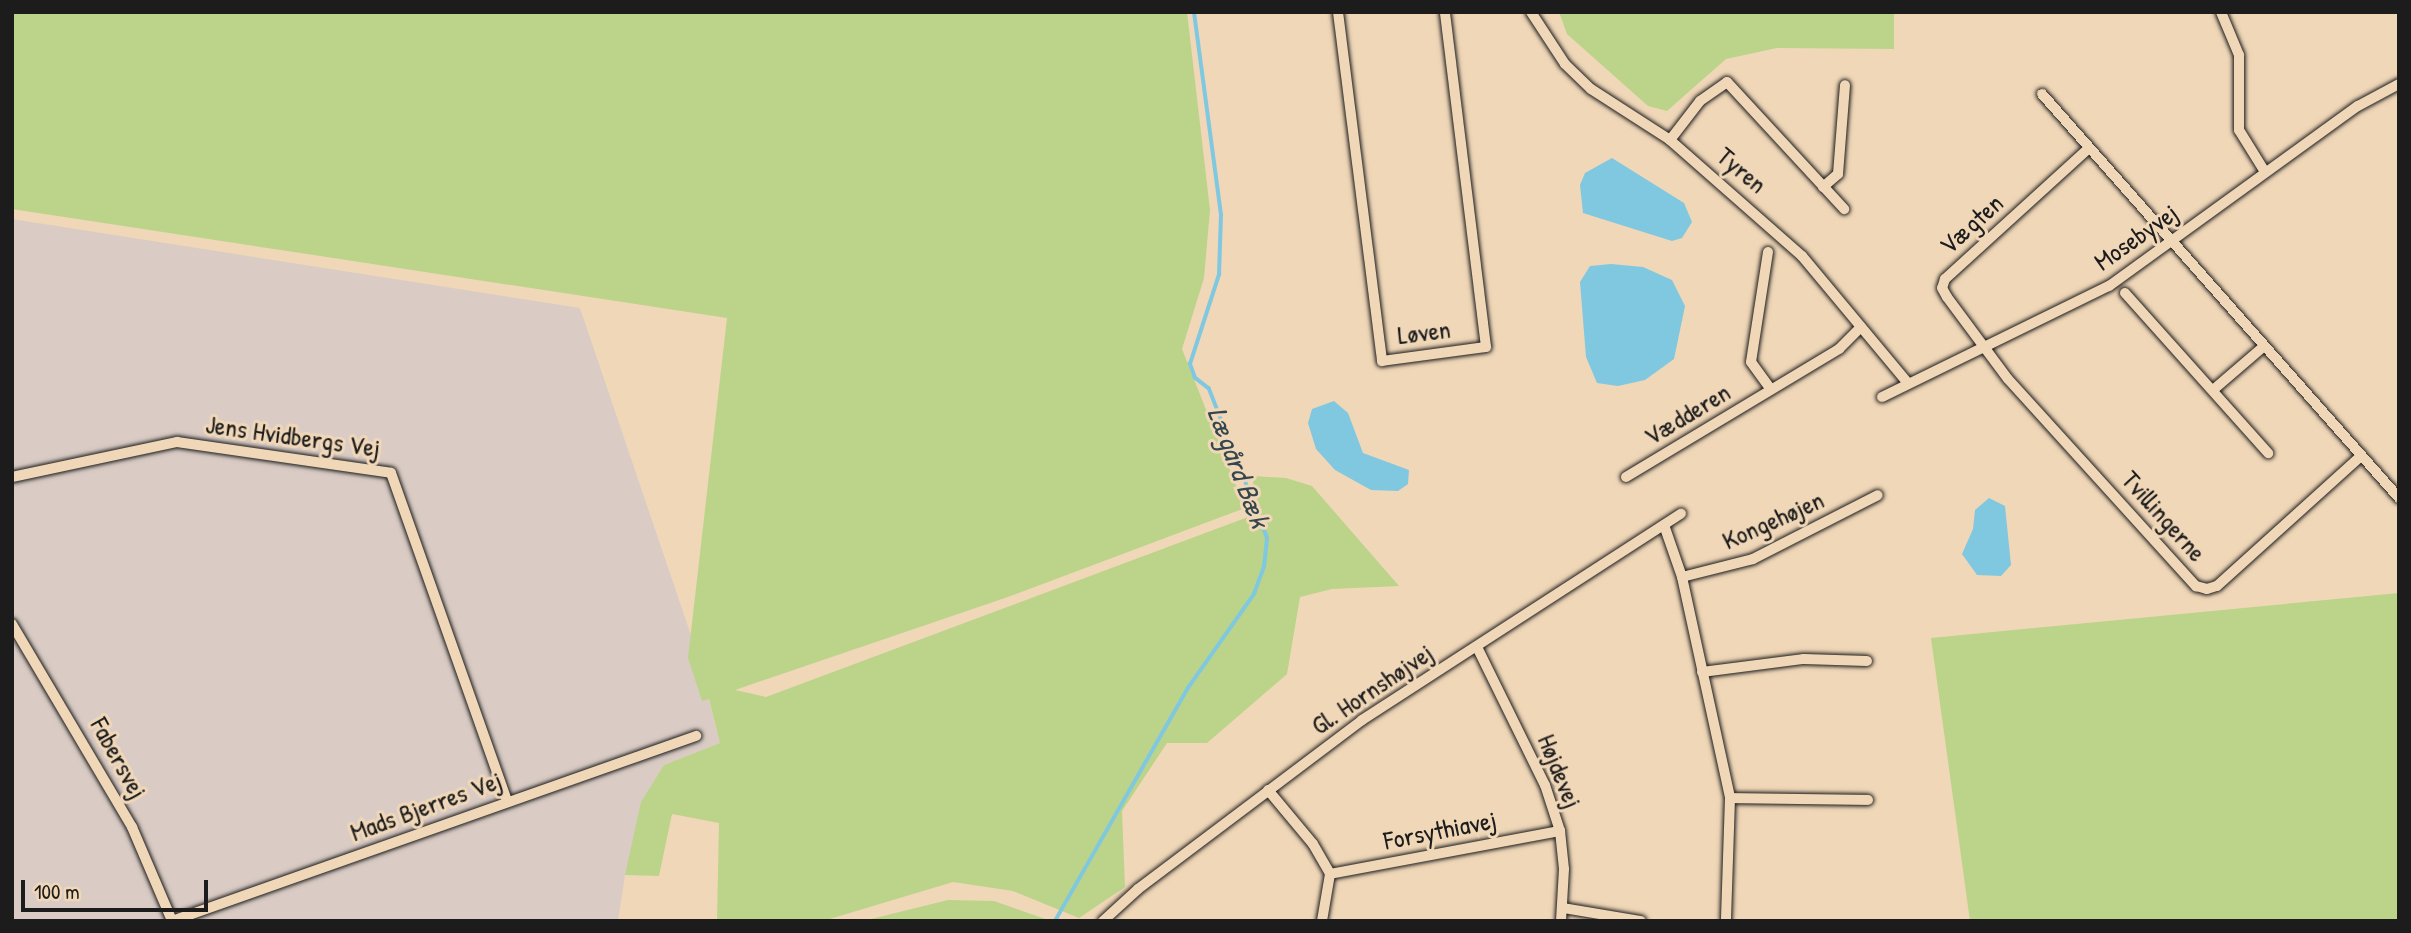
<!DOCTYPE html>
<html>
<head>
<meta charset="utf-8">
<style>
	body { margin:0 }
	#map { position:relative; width:2411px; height:933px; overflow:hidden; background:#f0d7b8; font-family:"Patrick Hand",sans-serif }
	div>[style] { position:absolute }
	.built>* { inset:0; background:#daccc5 }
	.green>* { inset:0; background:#bbd48a }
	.water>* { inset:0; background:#7fc8e0 }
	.stream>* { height:3.5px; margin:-1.75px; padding:0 1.75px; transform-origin:1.75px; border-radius:1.75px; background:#7fc8e0 }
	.roads { filter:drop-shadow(0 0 2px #1c1c1c) drop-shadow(0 0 2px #1c1c1c) }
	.street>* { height:10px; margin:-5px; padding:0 5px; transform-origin:5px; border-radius:5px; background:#f0d7b8 }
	span { translate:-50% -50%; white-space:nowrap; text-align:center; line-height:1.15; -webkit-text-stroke:6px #f0d7b8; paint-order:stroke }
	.street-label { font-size:26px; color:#1c1c1c }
	.water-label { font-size:28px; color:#35474d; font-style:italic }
	.frame { position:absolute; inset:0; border:14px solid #1c1c1c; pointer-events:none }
	.scale { position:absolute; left:21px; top:880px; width:187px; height:32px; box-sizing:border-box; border:4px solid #1c1c1c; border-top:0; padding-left:9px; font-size:21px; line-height:24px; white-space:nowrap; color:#1c1c1c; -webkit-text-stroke:5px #f0d7b8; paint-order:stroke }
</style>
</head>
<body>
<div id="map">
	<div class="built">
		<div style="clip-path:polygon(12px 219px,580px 308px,696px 650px,720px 743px,664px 765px,625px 875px,618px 921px,12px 921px)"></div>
	</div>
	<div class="green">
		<div style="clip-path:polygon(12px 12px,1187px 12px,1210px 210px,1204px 278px,1182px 349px,1245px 508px,1005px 598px,735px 690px,766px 697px,1248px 517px,1254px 476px,1286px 478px,1312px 486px,1399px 586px,1332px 589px,1300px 597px,1287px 674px,1207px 743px,1167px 743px,1122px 811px,1125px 887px,1079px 918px,1013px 891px,953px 882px,823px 921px,717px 921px,719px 823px,672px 814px,659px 876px,625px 875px,641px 802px,664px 765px,720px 743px,709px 699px,702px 701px,688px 658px,727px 318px,12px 209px)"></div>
		<div style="clip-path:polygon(1559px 12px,1894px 12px,1894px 49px,1777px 48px,1726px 59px,1667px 111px,1648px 106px,1567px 34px)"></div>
		<div style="clip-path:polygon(2399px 593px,2399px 921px,1970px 921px,1931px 638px)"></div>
		<div style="clip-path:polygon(948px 900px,994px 901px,1051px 921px,863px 921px)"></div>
	</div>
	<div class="water">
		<div style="clip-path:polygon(1612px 158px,1684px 203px,1692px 222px,1682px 238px,1672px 241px,1583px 213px,1580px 185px,1585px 173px)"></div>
		<div style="clip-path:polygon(1611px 264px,1643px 267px,1672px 280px,1685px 306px,1674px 359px,1645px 380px,1618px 386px,1597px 383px,1586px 357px,1580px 282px,1590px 266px)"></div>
		<div style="clip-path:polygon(1334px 401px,1348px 413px,1363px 453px,1409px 470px,1408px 484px,1398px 491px,1371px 490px,1335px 470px,1316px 449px,1308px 423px,1312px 409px)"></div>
		<div style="clip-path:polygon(1989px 498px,2005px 506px,2011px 565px,2001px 576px,1977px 575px,1962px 554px,1973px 529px,1975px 510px)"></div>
	</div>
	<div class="stream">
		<div style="left:1055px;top:921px;width:268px;rotate:-60.3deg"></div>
		<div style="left:1188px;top:688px;width:115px;rotate:-54.9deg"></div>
		<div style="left:1254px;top:594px;width:29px;rotate:-70deg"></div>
		<div style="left:1264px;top:567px;width:29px;rotate:-84deg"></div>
		<div style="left:1267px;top:538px;width:160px;rotate:-111.3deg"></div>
		<div style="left:1209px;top:389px;width:18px;rotate:-142deg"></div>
		<div style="left:1195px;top:378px;width:15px;rotate:-110deg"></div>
		<div style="left:1190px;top:364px;width:94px;rotate:-72deg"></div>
		<div style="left:1219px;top:275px;width:60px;rotate:-88.1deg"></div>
		<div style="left:1221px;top:215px;width:205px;rotate:-97.6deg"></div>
	</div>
	<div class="roads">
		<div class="street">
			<div style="left:1338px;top:12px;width:352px;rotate:82.8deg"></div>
			<div style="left:1382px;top:361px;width:105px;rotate:-7.7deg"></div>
			<div style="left:1486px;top:347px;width:337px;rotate:-97deg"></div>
			<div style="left:1531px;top:12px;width:62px;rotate:56.8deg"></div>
			<div style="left:1565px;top:64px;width:36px;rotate:44deg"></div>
			<div style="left:1591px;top:89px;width:94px;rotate:32.8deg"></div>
			<div style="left:1670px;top:140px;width:176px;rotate:41.3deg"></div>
			<div style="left:1802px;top:256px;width:165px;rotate:50.2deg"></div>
			<div style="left:2221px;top:12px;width:47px;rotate:67.3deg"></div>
			<div style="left:2239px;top:55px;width:75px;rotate:90deg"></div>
			<div style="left:2239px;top:130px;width:49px;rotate:58.2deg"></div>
			<div style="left:2042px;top:94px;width:539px;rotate:48.53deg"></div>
			<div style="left:1670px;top:140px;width:49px;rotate:-52.4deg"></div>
			<div style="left:1700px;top:101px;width:33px;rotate:-35deg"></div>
			<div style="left:1727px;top:82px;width:173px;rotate:47.3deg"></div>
			<div style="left:2089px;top:148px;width:195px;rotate:137.7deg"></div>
			<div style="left:1945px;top:279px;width:9px;rotate:108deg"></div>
			<div style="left:1942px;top:288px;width:10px;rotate:61deg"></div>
			<div style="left:1947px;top:297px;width:102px;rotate:53.4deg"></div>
			<div style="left:2008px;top:379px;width:280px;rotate:47.8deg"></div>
			<div style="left:2196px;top:586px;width:11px;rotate:15deg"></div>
			<div style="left:2207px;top:589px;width:10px;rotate:-17deg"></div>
			<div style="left:2217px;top:586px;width:194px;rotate:-42.1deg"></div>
			<div style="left:1823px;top:187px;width:20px;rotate:-41deg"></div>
			<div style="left:1838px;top:174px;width:89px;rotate:-85.5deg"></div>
			<div style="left:1768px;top:252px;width:111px;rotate:98.8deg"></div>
			<div style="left:1751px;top:362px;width:34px;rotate:54deg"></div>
			<div style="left:2125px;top:293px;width:215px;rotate:48.2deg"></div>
			<div style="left:2213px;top:390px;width:66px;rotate:-40.7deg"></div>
			<div style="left:1882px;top:397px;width:253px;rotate:-26.1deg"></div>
			<div style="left:2109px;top:286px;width:307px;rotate:-35.9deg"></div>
			<div style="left:2358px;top:106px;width:47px;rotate:-28.2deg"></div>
			<div style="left:12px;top:477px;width:169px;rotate:-12deg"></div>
			<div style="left:177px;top:442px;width:216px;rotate:8.2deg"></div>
			<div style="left:391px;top:473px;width:347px;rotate:70.5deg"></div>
			<div style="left:1626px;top:477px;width:249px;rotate:-31deg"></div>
			<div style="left:1839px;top:349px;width:31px;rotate:-45deg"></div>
			<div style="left:1664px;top:525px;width:55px;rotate:70.9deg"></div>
			<div style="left:1682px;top:577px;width:226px;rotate:77.7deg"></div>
			<div style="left:1730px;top:798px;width:123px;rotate:91.9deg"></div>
			<div style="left:1682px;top:577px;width:73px;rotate:-14.2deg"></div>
			<div style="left:1753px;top:559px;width:140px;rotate:-27.1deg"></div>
			<div style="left:12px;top:624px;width:236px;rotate:59.4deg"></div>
			<div style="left:132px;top:827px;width:102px;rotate:66.9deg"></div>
			<div style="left:1477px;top:647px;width:154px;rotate:63.8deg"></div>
			<div style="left:1545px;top:785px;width:48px;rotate:71.9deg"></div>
			<div style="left:1560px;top:831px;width:38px;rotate:84deg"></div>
			<div style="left:1564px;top:869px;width:52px;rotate:93.3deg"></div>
			<div style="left:1702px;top:672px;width:103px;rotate:-7.3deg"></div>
			<div style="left:1804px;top:659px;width:63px;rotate:1.8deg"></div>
			<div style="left:1268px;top:790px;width:70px;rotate:50.2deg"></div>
			<div style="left:1313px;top:844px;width:34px;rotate:60deg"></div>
			<div style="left:1330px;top:874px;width:48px;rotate:99.7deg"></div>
			<div style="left:1730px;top:798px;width:138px;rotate:0.8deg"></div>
			<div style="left:1330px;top:874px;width:234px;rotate:-10.6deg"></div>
			<div style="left:1563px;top:908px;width:79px;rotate:9.5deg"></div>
			<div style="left:172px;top:921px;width:556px;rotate:-19.45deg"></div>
			<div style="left:1103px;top:921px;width:47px;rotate:-42.4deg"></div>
			<div style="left:1138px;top:889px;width:281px;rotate:-37deg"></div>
			<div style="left:1362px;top:720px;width:380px;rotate:-32.9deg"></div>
		</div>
	</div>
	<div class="street-label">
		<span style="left:1742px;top:170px;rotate:40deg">Tyren</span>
		<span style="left:1971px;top:224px;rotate:-42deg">Vægten</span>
		<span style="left:2136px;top:237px;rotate:-35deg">Mosebyvej</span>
		<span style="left:1424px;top:332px;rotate:-7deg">Løven</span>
		<span style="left:1687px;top:414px;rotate:-31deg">Vædderen</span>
		<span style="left:293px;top:436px;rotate:8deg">Jens Hvidbergs Vej</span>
		<span style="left:2164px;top:516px;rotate:48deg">Tvillingerne</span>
		<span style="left:1773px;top:520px;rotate:-24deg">Kongehøjen</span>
		<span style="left:1372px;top:689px;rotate:-34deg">Gl. Hornshøjvej</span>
		<span style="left:119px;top:758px;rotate:61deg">Fabersvej</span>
		<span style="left:1560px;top:771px;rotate:68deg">Højdevej</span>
		<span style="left:426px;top:806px;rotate:-20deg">Mads Bjerres Vej</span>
		<span style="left:1440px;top:830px;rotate:-11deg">Forsythiavej</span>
	</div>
	<div class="water-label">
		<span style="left:1239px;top:467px;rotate:69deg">Lægård Bæk</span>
	</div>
	<div class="frame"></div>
	<div class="scale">100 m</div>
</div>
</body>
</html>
